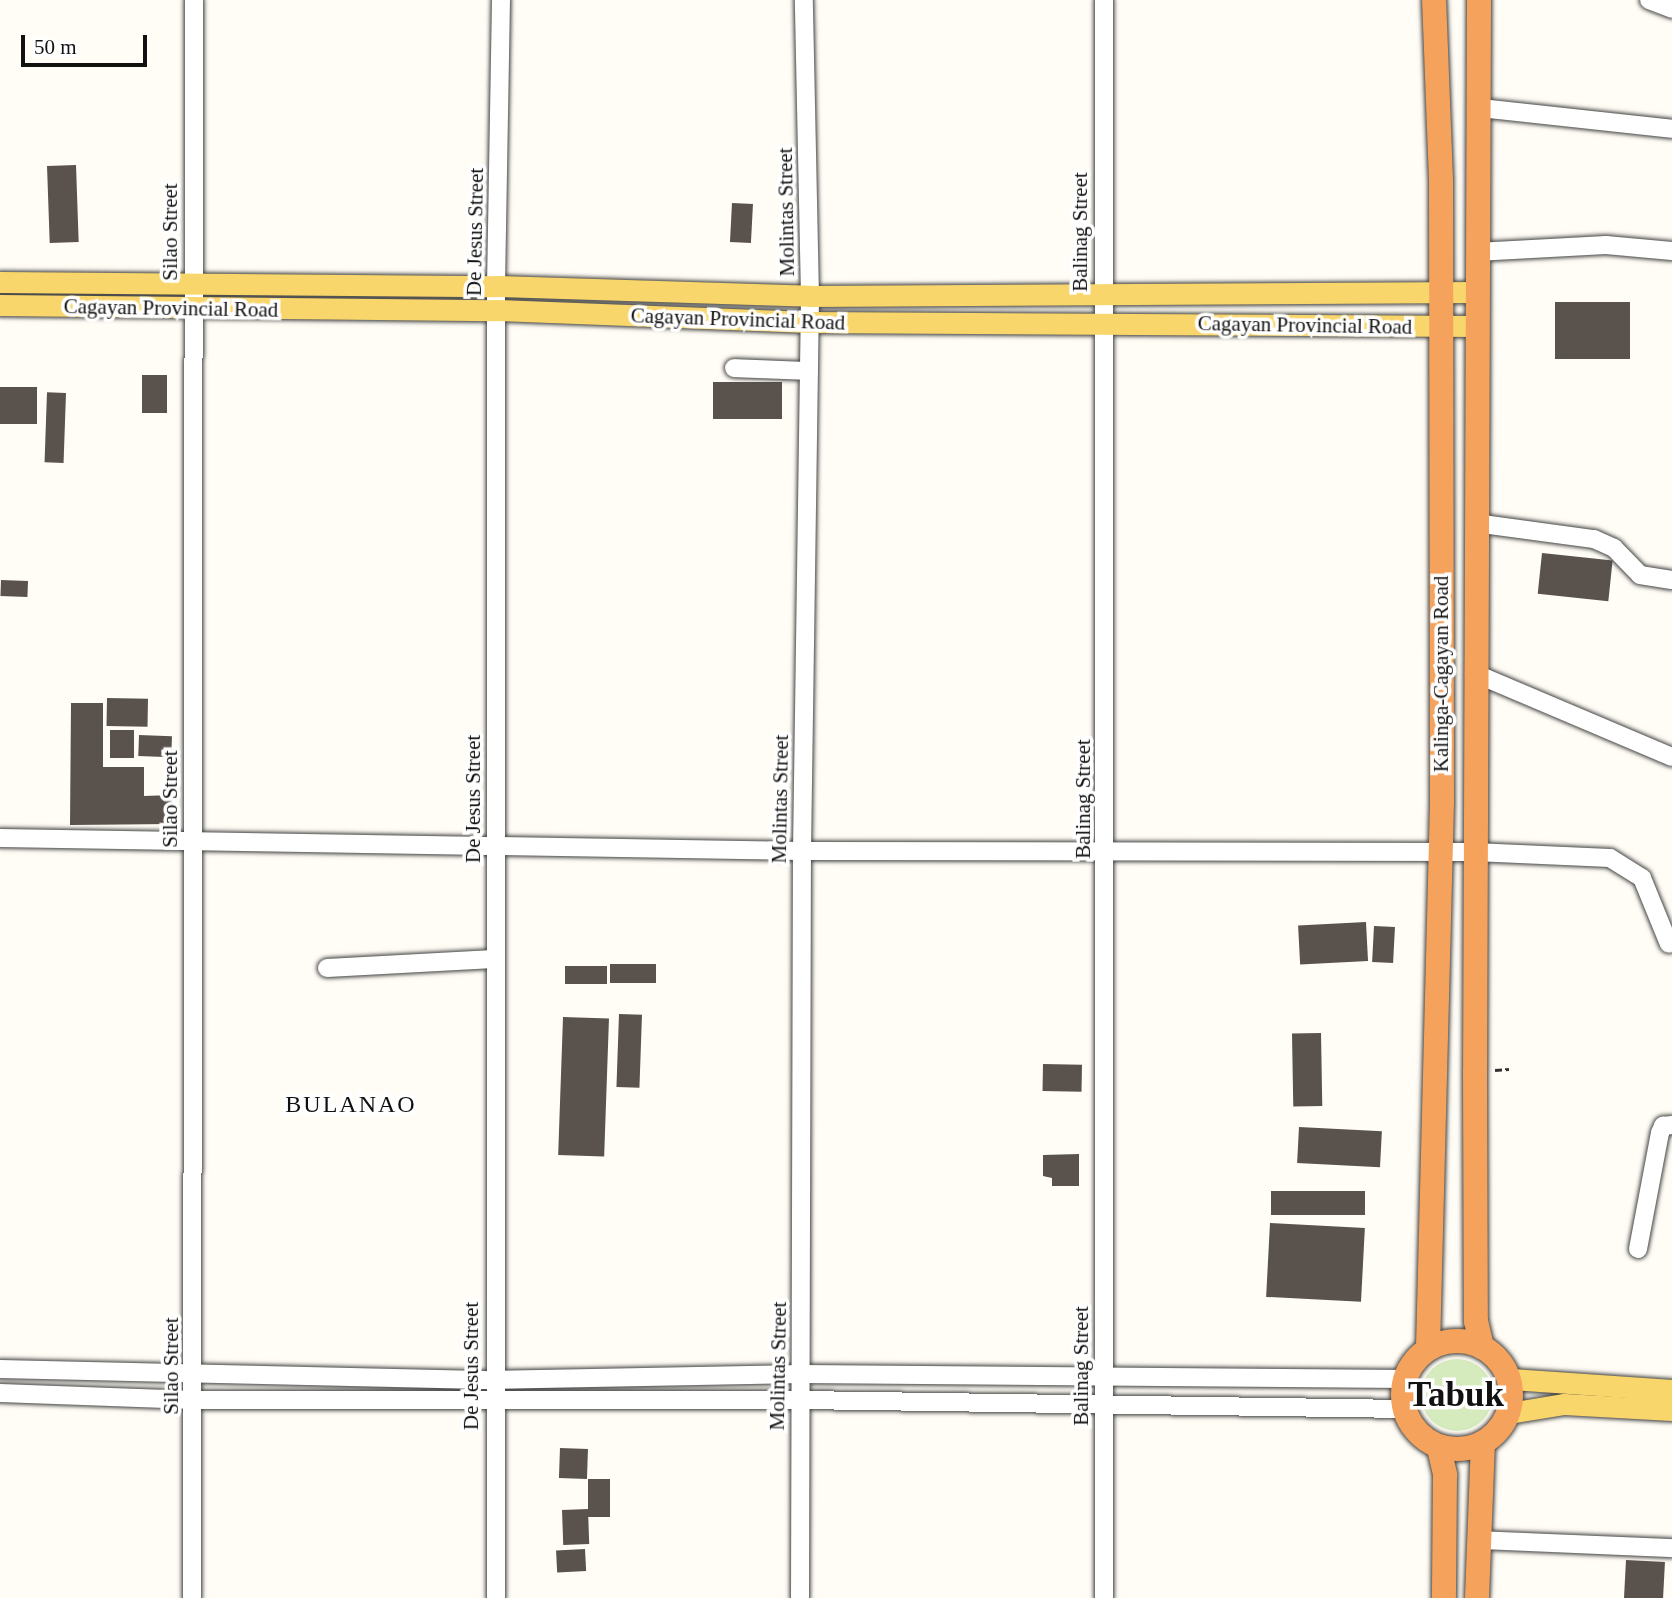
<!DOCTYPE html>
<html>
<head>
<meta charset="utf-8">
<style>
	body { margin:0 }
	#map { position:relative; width:1672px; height:1598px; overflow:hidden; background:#fffdf5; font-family:Georgia,serif }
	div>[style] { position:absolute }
	.green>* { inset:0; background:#d5ebbd }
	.round { border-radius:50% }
	.building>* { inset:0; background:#5a524d; transform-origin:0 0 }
	.path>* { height:2.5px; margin-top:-1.25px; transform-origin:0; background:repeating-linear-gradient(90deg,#333 0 7px,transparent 0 10.5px) }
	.roads { filter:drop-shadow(0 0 2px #444) drop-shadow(0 0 2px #444) }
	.minor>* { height:18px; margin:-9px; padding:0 9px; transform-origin:9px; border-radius:9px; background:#fff }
	.major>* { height:21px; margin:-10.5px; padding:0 10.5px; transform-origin:10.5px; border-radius:10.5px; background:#f9d66b }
	.highway>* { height:24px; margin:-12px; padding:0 12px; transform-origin:12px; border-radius:12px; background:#f5a25d }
	.highway>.ring { margin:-12px; padding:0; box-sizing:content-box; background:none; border:24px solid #f5a25d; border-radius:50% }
	span { translate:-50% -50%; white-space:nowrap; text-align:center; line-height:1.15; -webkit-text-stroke:7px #fff; paint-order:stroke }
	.street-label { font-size:21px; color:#111 }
	.quarter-label { font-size:24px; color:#111; letter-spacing:2px }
	.town-label { font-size:35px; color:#111; font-weight:700 }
	.scale { position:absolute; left:21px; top:35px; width:126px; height:32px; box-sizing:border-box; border:4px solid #111; border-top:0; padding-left:9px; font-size:21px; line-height:24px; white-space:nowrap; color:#111; -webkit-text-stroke:5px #fff; paint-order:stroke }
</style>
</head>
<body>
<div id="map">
	<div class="green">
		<div class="round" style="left:1421px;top:1359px;width:72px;height:72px"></div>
	</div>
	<div class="building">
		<div style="left:76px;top:165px;width:77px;height:29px;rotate:88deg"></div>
		<div style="left:732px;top:203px;width:21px;height:39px;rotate:3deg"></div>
		<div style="left:1555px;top:302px;width:75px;height:57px"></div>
		<div style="left:142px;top:375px;width:25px;height:38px"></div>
		<div style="left:782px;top:382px;width:37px;height:69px;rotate:90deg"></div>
		<div style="left:0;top:387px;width:37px;height:37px"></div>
		<div style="left:66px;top:393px;width:70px;height:19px;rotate:92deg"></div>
		<div style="left:1542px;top:553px;width:71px;height:41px;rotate:6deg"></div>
		<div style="left:1px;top:580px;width:27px;height:16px;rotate:2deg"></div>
		<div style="left:107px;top:698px;width:41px;height:28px;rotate:1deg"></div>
		<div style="clip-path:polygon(71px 703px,103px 703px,103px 767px,144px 767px,144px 796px,172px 795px,172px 824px,70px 825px)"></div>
		<div style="left:110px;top:730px;width:24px;height:28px"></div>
		<div style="left:139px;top:735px;width:33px;height:21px;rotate:2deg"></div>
		<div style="left:1366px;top:922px;width:39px;height:68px;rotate:87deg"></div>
		<div style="left:1374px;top:926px;width:21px;height:36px;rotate:3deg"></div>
		<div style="left:656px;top:964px;width:19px;height:46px;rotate:90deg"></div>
		<div style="left:607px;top:966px;width:18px;height:42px;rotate:90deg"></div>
		<div style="left:619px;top:1014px;width:23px;height:73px;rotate:2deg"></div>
		<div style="left:563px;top:1017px;width:46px;height:138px;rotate:2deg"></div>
		<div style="left:1321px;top:1033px;width:73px;height:29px;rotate:89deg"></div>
		<div style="left:1043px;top:1064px;width:39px;height:27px;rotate:1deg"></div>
		<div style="left:1299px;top:1127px;width:83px;height:36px;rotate:3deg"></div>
		<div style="clip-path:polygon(1079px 1154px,1079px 1186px,1052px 1186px,1052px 1178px,1043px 1176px,1043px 1155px)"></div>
		<div style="left:1271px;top:1191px;width:94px;height:24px"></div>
		<div style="left:1270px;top:1223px;width:95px;height:74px;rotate:3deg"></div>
		<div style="left:560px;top:1448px;width:28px;height:30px;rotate:2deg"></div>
		<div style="left:588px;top:1479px;width:22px;height:38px"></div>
		<div style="left:588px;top:1509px;width:35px;height:26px;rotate:88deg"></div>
		<div style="left:585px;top:1549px;width:22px;height:29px;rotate:87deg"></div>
		<div style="left:1626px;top:1560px;width:39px;height:38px;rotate:3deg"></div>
	</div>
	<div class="path">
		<div style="left:1495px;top:1070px;width:14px;rotate:-4deg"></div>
	</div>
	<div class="roads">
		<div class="minor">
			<div style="left:1649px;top:0;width:25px;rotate:21deg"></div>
			<div style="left:1480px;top:108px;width:193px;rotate:6.2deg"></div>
			<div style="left:1476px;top:252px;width:130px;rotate:-3.1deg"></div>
			<div style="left:1606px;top:245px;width:66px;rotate:5.2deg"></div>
			<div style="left:734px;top:368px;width:75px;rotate:2.3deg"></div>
			<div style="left:1475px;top:523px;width:120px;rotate:7.7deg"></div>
			<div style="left:1594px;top:539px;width:22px;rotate:24deg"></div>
			<div style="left:1614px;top:548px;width:37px;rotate:46deg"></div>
			<div style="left:1640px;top:575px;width:32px;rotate:9deg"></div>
			<div style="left:1474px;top:673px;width:215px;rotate:23deg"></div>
			<div style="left:0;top:838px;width:802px;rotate:0.93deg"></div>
			<div style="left:802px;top:851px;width:672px;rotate:0.09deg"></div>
			<div style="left:1474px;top:852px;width:136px;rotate:2.5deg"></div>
			<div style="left:1610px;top:858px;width:38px;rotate:32deg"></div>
			<div style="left:1642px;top:878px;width:71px;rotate:67.8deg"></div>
			<div style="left:327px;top:968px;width:167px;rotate:-3.1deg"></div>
			<div style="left:1638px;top:1249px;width:118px;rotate:-79.3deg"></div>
			<div style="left:1660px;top:1133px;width:8px;rotate:-67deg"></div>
			<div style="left:1663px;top:1126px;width:9px;rotate:-6deg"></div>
			<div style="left:0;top:1369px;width:493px;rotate:1.3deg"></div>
			<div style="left:493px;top:1380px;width:309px;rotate:-1.1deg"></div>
			<div style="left:802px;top:1374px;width:603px;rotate:0.48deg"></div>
			<div style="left:0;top:1393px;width:194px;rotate:2.1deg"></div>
			<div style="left:194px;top:1400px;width:606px"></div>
			<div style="left:800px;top:1400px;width:604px;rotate:0.85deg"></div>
			<div style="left:1479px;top:1540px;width:193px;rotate:2.4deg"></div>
			<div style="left:192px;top:1598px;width:1598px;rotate:-89.93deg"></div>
			<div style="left:496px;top:1598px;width:1312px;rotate:-90deg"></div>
			<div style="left:496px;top:286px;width:286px;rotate:-89deg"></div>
			<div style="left:800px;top:1598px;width:747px;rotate:-89.85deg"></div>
			<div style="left:802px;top:851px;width:555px;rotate:-89.17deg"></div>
			<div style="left:810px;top:296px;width:296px;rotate:-91.2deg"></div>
			<div style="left:1104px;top:1598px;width:1598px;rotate:-90deg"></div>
		</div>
		<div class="major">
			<div style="left:0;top:282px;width:496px;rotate:0.5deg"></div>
			<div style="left:496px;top:286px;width:314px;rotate:1.8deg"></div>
			<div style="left:810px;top:296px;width:665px;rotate:-0.34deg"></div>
			<div style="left:0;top:305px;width:496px;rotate:0.6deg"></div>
			<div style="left:496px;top:310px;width:313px;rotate:2.2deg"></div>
			<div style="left:809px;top:322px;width:667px;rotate:0.34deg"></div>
			<div style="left:1511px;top:1379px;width:161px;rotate:3.9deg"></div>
			<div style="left:1509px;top:1413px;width:56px;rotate:-9.3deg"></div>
			<div style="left:1564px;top:1404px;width:108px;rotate:3.2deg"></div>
		</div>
		<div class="highway">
			<div style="left:1479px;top:0;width:1071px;rotate:90.21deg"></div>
			<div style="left:1475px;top:1071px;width:250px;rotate:89.8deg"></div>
			<div style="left:1476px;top:1321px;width:27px;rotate:77deg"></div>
			<div class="ring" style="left:1403px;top:1341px;width:84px;height:84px"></div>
			<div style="left:1428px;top:1348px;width:545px;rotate:-88.53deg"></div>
			<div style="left:1442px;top:803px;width:623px;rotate:-90.09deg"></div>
			<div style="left:1441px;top:180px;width:180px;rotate:-92.2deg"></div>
			<div style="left:1439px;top:1448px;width:28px;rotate:77deg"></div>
			<div style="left:1445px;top:1475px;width:123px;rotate:90.5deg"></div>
			<div style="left:1477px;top:1598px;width:154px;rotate:-87.8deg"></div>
		</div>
	</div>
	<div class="street-label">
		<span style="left:786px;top:212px;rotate:-91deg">Molintas Street</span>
		<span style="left:170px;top:232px;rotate:-90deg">Silao Street</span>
		<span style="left:475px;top:232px;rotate:-89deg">De Jesus Street</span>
		<span style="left:1080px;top:232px;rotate:-90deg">Balinag Street</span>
		<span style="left:171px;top:308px;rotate:1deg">Cagayan Provincial Road</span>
		<span style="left:738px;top:319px;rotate:2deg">Cagayan Provincial Road</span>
		<span style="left:1305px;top:325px;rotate:1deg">Cagayan Provincial Road</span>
		<span style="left:1441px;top:674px;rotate:-90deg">Kalinga-Cagayan Road</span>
		<span style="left:170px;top:799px;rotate:-90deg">Silao Street</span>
		<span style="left:473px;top:799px;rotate:-90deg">De Jesus Street</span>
		<span style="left:780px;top:799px;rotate:-89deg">Molintas Street</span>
		<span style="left:1083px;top:799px;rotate:-90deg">Balinag Street</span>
		<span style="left:171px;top:1366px;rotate:-90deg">Silao Street</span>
		<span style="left:471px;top:1366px;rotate:-90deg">De Jesus Street</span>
		<span style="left:778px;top:1366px;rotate:-89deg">Molintas Street</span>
		<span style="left:1081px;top:1366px;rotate:-90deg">Balinag Street</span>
	</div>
	<div class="quarter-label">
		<span style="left:351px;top:1105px">BULANAO</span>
	</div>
	<div class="town-label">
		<span style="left:1456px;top:1395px">Tabuk</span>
	</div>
	<div class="scale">50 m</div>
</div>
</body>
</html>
